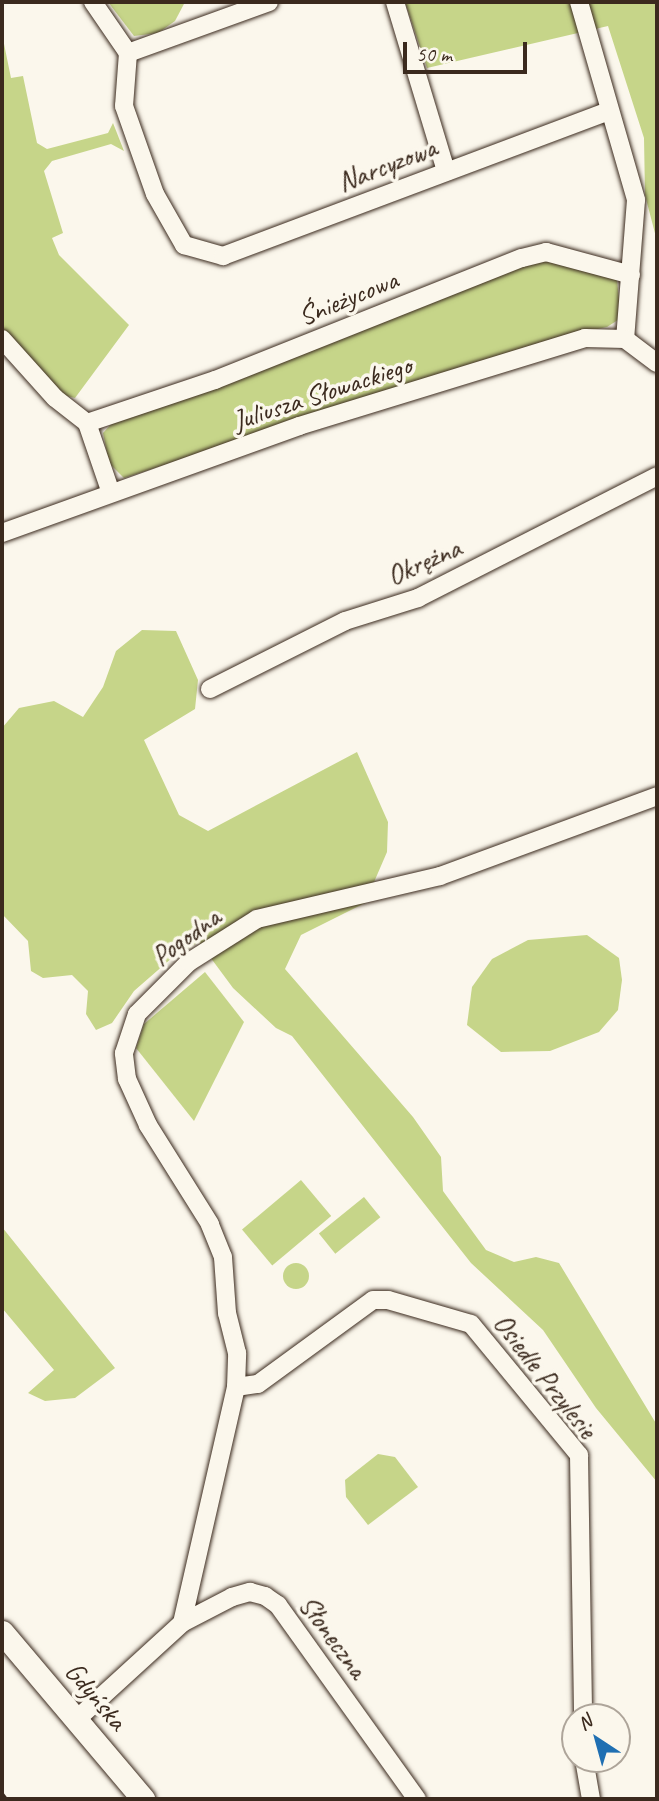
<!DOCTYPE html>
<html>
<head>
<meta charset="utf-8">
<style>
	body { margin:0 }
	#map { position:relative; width:659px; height:1801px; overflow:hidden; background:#fbf7ec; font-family:Caveat,sans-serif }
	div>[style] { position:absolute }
	.green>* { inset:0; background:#c6d589; transform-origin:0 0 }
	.round { border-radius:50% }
	.roads { filter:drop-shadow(0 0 2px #3b2a1e) drop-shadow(0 0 2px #3b2a1e) }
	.minor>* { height:18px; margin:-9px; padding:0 9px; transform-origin:9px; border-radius:9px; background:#fbf7ec }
	.secondary>* { height:23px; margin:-11.5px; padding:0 11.5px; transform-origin:11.5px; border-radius:11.5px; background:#fbf7ec }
	.rail>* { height:5px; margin:-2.5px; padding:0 2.5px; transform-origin:2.5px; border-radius:2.5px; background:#3b2a1e }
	span { translate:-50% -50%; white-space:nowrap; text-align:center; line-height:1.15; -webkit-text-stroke:7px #fbf7ec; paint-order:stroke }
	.street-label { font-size:28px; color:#3b2a1e }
	.frame { position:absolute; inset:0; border:4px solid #3b2a1e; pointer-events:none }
	.north { position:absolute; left:561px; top:1703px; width:70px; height:70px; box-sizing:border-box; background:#fbf7ec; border:2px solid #aea59a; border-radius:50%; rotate:324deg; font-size:19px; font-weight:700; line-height:28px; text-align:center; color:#3b2a1e }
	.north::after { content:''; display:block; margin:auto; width:24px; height:32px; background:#1f6fb2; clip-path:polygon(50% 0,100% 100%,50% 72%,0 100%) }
	.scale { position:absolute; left:403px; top:42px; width:124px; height:32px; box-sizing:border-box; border:4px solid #3b2a1e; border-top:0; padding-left:9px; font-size:21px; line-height:24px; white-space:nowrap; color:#3b2a1e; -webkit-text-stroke:5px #fbf7ec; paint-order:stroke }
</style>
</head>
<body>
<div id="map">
	<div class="green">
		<div style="clip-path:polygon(108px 2px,185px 2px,175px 21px,158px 33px,134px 36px)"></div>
		<div style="clip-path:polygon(405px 2px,657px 2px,657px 241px,645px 195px,644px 138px,608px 26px,427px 68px)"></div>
		<div style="clip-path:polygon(2px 34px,11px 78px,23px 76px,37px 143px,47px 149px,108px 133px,113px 123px,124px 151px,111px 144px,52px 161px,44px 171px,63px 233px,52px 238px,59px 255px,129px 325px,75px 398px,63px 395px,2px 331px)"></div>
		<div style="clip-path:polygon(538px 259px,617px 280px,621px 318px,607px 327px,556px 338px,124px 478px,109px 463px,103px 433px,115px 420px)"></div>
		<div style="clip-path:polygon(142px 630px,176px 631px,198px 680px,195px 709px,144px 740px,179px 815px,208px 831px,357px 752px,388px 822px,387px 852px,365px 903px,301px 935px,285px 969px,413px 1117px,441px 1157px,443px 1191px,486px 1250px,514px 1262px,536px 1257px,559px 1263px,657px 1425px,657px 1482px,596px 1408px,543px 1330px,471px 1263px,292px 1036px,276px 1028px,233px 988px,199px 942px,173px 957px,134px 991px,112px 1023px,96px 1030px,86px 1014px,88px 991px,72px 975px,43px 978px,31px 971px,28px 941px,2px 914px,2px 728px,19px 708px,54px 701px,83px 717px,103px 687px,116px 651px)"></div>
		<div style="clip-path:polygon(587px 935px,619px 958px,622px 980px,618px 1010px,599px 1032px,550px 1051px,501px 1052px,467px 1025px,472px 987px,492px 959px,528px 940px)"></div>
		<div style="clip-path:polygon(205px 972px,244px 1022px,194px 1121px,136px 1048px,144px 1024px)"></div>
		<div style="left:301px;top:1180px;width:47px;height:77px;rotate:50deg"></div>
		<div style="left:364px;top:1197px;width:26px;height:58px;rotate:51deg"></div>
		<div style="clip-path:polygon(2px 1227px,115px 1368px,75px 1398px,45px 1401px,28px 1393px,54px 1370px,2px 1308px)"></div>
		<div class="round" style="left:283px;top:1263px;width:26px;height:26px"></div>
		<div style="clip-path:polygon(378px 1454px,395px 1457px,418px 1487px,368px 1525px,346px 1497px,345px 1480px)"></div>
	</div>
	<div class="roads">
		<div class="minor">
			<div style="left:93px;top:2px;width:62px;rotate:55.5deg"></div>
			<div style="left:128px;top:53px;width:53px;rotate:94.3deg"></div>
			<div style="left:124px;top:106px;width:93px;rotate:70.6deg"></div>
			<div style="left:155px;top:194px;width:59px;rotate:60.4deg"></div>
			<div style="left:184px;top:245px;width:41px;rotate:15.8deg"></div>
			<div style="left:223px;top:256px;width:411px;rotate:-20.6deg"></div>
			<div style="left:395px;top:2px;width:177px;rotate:73.2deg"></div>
			<div style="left:579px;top:2px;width:206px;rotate:73.9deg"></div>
			<div style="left:636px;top:200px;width:139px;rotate:94.5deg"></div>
			<div style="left:128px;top:53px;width:150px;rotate:-19.9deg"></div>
			<div style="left:2px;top:339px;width:79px;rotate:48.1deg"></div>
			<div style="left:55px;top:398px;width:41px;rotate:38deg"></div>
			<div style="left:87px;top:423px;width:74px;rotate:71.1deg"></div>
			<div style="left:87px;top:423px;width:135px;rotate:-18.6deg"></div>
			<div style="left:215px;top:380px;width:330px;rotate:-21.7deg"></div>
			<div style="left:522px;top:258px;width:25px;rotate:-14deg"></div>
			<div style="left:546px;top:252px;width:88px;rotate:15.1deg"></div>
			<div style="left:2px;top:533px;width:316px;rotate:-19.8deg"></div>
			<div style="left:299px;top:426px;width:299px;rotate:-17.1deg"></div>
			<div style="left:585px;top:338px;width:40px;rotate:1.4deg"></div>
			<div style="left:625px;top:339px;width:40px;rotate:37deg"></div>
			<div style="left:210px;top:689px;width:151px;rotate:-26.7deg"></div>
			<div style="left:345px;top:621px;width:77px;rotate:-17.5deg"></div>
			<div style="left:418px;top:598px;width:268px;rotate:-27deg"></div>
			<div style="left:236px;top:1387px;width:22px;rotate:-8deg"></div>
			<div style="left:258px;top:1384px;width:142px;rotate:-36.1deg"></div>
			<div style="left:373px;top:1300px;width:15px"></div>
			<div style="left:388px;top:1300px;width:86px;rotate:16.1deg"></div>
			<div style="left:471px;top:1324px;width:170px;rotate:50.5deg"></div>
			<div style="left:579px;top:1455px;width:262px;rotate:89.1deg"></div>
			<div style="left:182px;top:1623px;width:242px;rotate:-77.1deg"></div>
			<div style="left:236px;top:1387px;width:34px;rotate:-88deg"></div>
			<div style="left:237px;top:1353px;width:41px;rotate:-104deg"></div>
			<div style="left:227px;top:1313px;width:56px;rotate:-94.1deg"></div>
			<div style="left:223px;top:1257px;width:35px;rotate:-112deg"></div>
			<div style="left:210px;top:1224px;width:117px;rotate:-122.1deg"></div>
			<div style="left:148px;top:1125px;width:51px;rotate:-114.5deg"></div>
			<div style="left:127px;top:1079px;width:26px;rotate:-97deg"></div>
			<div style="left:124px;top:1053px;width:41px;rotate:-71.6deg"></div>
			<div style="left:137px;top:1014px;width:74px;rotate:-45deg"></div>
			<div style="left:189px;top:962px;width:80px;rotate:-32.3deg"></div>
			<div style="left:257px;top:919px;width:188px;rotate:-13.2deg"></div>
			<div style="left:440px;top:876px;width:231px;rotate:-20.2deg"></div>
			<div style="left:77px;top:1719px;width:142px;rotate:-42.4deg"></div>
			<div style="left:182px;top:1623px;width:56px;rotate:-27.5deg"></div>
			<div style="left:232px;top:1597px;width:19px;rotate:-16deg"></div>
			<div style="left:250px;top:1592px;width:16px;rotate:15deg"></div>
			<div style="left:265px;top:1596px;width:16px;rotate:35deg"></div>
			<div style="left:278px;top:1605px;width:239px;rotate:54.4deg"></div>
			<div style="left:584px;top:1759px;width:41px;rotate:80.1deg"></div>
		</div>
		<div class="secondary">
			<div style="left:2px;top:1632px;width:219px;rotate:49.8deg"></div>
		</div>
	</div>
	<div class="rail">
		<div style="left:2px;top:1795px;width:5px;rotate:53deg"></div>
	</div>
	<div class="street-label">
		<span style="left:387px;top:165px;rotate:-21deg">Narcyzowa</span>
		<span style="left:348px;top:298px;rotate:-22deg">Śnieżycowa</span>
		<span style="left:322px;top:393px;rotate:-18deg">Juliusza Słowackiego</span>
		<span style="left:424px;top:562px;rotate:-24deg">Okrężna</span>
		<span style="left:186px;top:937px;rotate:-36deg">Pogodna</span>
		<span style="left:545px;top:1376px;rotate:52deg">Osiedle Przylesie</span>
		<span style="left:333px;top:1637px;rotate:54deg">Słoneczna</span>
		<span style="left:96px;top:1696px;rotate:50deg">Gdyńska</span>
	</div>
	<div class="frame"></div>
	<div class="north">N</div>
	<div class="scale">50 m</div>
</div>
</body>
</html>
